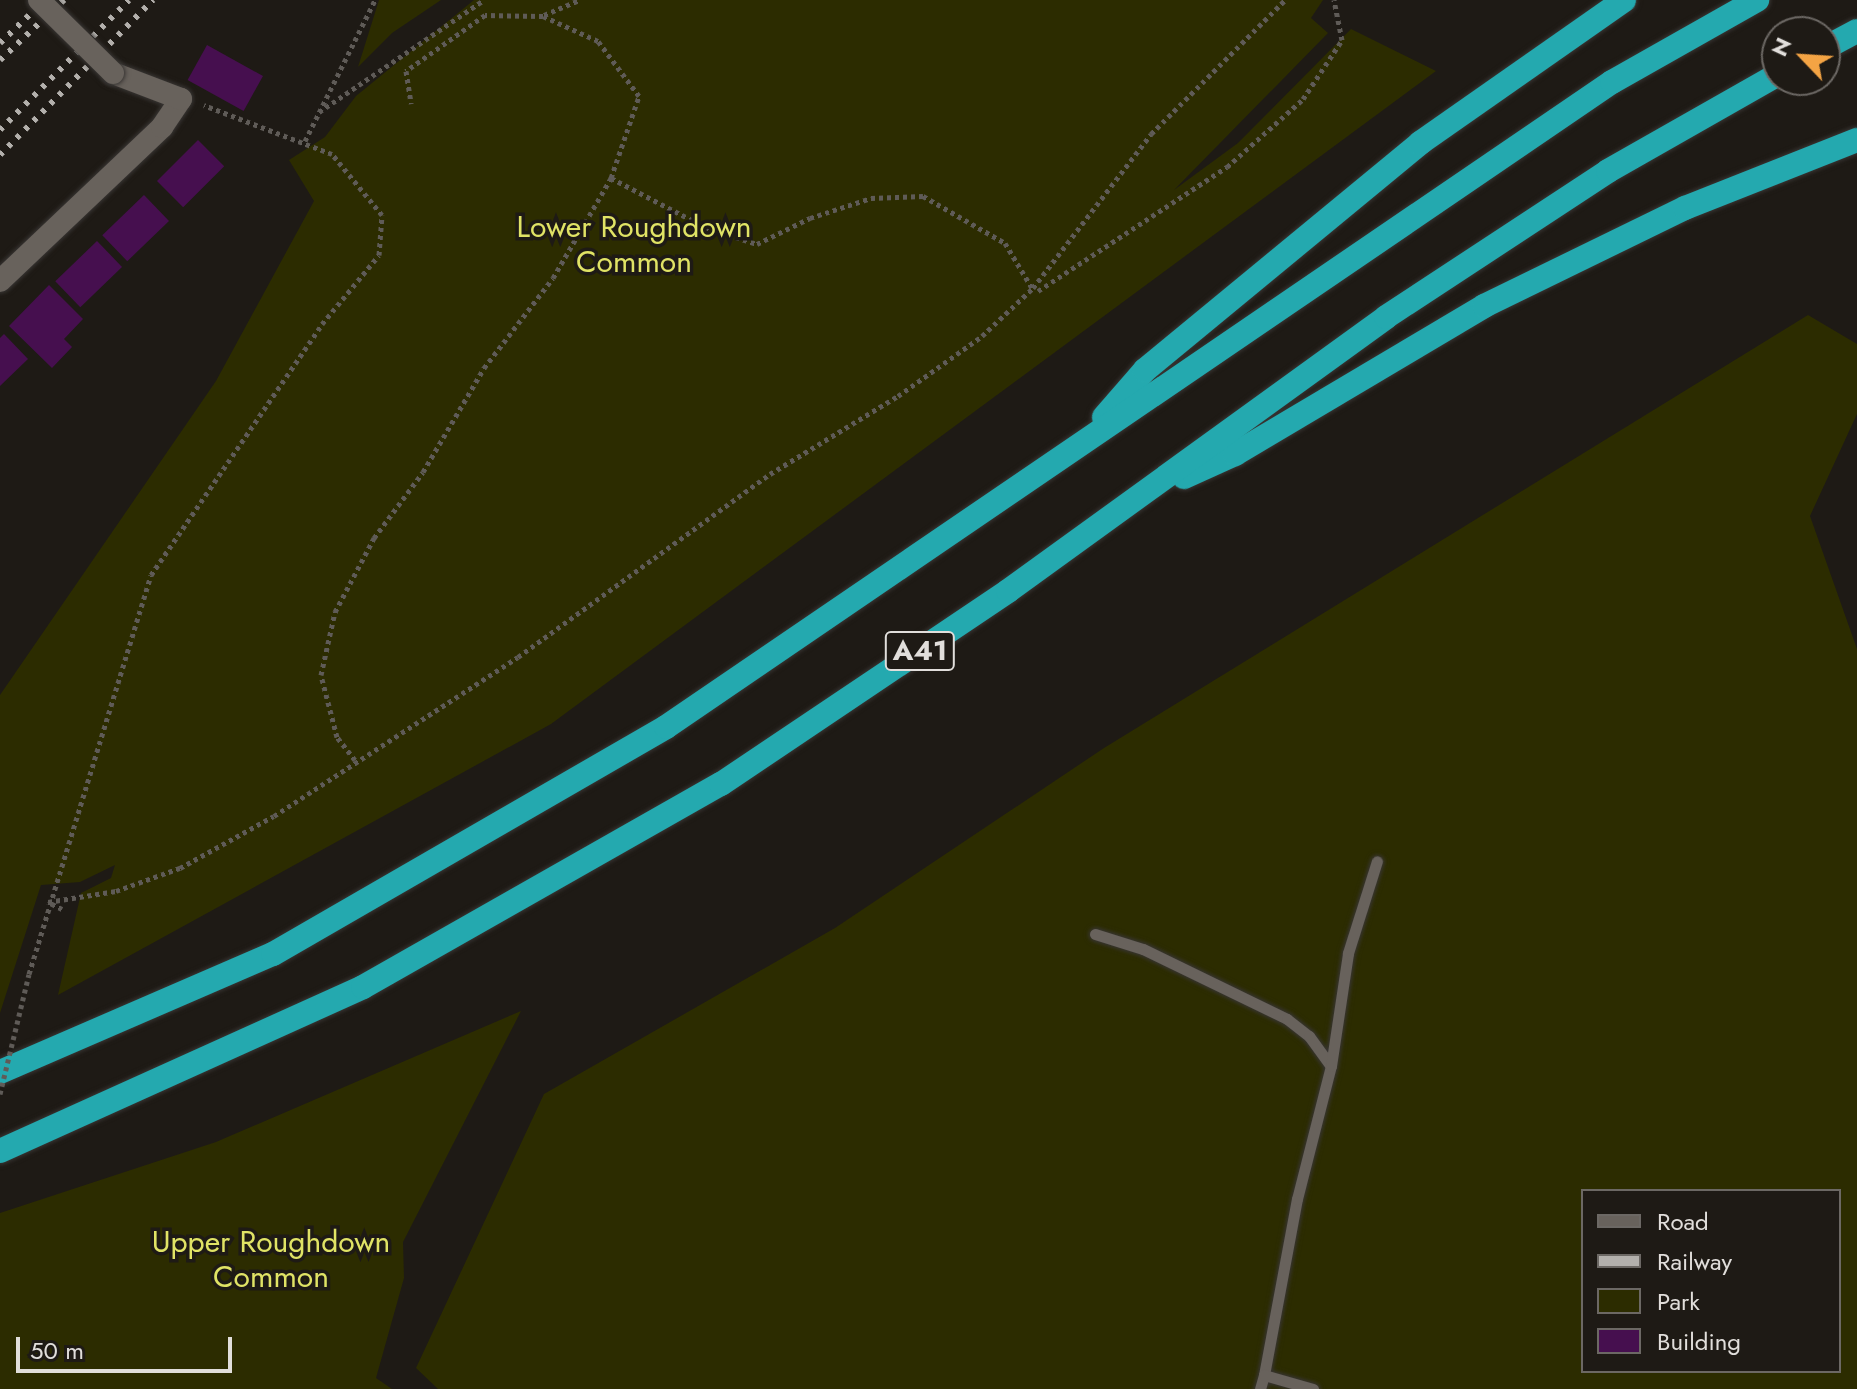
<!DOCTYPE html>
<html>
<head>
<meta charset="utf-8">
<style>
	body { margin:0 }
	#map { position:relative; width:1857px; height:1389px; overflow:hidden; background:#1e1a15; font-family:Jost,sans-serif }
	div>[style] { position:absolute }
	.green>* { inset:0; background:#2c2c00 }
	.building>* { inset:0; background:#460f4f; transform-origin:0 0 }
	.path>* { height:5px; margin-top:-2.5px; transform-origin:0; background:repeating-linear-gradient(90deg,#5f5b57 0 4px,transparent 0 8px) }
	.roads { filter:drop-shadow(0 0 2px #383533) drop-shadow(0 0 2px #383533) }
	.lane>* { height:11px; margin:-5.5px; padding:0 5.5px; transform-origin:5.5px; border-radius:5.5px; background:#68625c }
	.street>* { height:22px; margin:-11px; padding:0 11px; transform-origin:11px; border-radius:11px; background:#68625c }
	.highway>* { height:24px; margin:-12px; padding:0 12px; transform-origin:12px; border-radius:12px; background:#24a9af }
	.rail>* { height:6px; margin-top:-3px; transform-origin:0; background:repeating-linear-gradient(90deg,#b3b0ac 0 4px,transparent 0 12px) }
	.path-bridge>* { height:5px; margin-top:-2.5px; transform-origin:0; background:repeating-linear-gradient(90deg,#5f5b57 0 4px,transparent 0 8px) }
	.bridges { filter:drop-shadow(0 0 2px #383533) drop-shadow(0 0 2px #383533) }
	.street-bridge>* { height:22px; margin:-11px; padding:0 11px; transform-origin:11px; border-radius:11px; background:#68625c }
	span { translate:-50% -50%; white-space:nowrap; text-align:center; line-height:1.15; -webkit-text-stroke:7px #1e1a15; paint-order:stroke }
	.shield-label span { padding:2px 6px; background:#1e1a15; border:2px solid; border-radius:6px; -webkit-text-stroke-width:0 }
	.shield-label { font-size:28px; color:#e1dedb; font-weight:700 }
	.park-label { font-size:30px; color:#e0e365 }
	.legend { position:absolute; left:1581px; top:1189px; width:260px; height:184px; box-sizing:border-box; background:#1e1a15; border:2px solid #6c6864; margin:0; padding:10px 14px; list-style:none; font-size:24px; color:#e1dedb }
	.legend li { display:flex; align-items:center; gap:16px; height:40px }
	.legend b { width:40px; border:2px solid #6c6864 }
	.north { position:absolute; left:1761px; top:16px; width:80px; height:80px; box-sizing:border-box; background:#1e1a15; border:2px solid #6c6864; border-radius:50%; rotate:295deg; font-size:22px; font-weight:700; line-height:32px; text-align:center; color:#e1dedb }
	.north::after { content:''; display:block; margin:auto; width:28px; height:36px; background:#f4a444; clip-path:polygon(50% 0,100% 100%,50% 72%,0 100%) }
	.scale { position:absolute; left:16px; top:1337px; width:216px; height:36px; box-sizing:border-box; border:4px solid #e1dedb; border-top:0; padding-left:10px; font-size:24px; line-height:28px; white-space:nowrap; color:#e1dedb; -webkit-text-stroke:6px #1e1a15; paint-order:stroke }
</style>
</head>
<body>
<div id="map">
	<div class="green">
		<div style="clip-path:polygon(379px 0,441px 0,392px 33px,358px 67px)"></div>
		<div style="clip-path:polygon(474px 0,1323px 0,1311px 18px,1328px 33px,1174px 190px,1238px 143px,1351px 29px,1436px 71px,551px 724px,58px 995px,81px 893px,111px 878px,115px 865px,80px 882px,41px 885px,0 1013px,0 695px,216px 381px,314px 201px,289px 160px,325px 137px,356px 96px)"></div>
		<div style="clip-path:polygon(evenodd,1808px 315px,1857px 344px,1857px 414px,1810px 516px,1857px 649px,1857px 1389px,438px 1389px,416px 1368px,544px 1094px,835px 928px,1104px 748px,1808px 315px,1583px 1191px,1839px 1191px,1839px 1371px,1583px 1371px,1583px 1191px)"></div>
		<div style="clip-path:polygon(521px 1011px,403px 1242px,404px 1278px,376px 1378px,392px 1389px,0 1389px,0 1213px,216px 1142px)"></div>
	</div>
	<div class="building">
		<div style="left:207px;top:45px;width:64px;height:40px;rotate:29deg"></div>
		<div style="left:198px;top:140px;width:37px;height:58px;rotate:45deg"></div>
		<div style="left:144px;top:195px;width:36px;height:58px;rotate:46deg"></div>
		<div style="left:97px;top:241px;width:36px;height:58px;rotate:46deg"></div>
		<div style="clip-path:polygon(49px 285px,83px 319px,64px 339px,72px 347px,52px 368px,9px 326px)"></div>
		<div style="clip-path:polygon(4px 334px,28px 359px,0 386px,0 338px)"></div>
	</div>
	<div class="path">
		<div style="left:544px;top:15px;width:38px;rotate:-23deg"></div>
		<div style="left:319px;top:112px;width:199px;rotate:-34.2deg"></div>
		<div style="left:305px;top:141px;width:157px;rotate:-63.6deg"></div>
		<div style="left:611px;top:178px;width:106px;rotate:27.5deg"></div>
		<div style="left:705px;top:227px;width:55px;rotate:18.1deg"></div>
		<div style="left:757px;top:244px;width:59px;rotate:-26.1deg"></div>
		<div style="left:810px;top:218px;width:64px;rotate:-18.2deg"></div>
		<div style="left:871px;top:198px;width:52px;rotate:-2.2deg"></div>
		<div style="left:923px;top:196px;width:95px;rotate:29.8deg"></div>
		<div style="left:1005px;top:243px;width:52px;rotate:59deg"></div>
		<div style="left:1038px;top:291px;width:226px;rotate:-33.3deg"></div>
		<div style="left:1227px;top:167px;width:102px;rotate:-41.8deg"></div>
		<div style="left:1303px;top:99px;width:71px;rotate:-56.5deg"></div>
		<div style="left:1342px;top:40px;width:41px;rotate:-101.3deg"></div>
		<div style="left:355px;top:760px;width:29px;rotate:-128deg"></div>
		<div style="left:337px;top:737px;width:64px;rotate:-104.5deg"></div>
		<div style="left:321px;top:675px;width:65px;rotate:-77.5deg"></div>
		<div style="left:335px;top:612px;width:84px;rotate:-62.2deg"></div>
		<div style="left:374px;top:538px;width:82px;rotate:-53.4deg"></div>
		<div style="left:423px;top:472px;width:121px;rotate:-59.6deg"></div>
		<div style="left:484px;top:368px;width:113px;rotate:-52.5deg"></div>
		<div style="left:553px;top:278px;width:116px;rotate:-59.9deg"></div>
		<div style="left:611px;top:178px;width:87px;rotate:-71.1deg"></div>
		<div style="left:639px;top:96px;width:69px;rotate:-126.7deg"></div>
		<div style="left:598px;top:41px;width:60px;rotate:-155.6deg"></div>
		<div style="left:543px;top:16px;width:58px;rotate:-179deg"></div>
		<div style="left:485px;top:15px;width:97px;rotate:144.7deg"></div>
		<div style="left:406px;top:71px;width:33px;rotate:81deg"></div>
		<div style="left:62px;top:909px;width:16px;rotate:-153deg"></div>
		<div style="left:48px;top:902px;width:69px;rotate:-9.2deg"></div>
		<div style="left:116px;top:891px;width:68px;rotate:-19.8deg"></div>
		<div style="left:180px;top:868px;width:107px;rotate:-29deg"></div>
		<div style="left:274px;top:816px;width:291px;rotate:-33.1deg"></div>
		<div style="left:518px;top:657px;width:311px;rotate:-36deg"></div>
		<div style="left:770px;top:474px;width:150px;rotate:-31.4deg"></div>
		<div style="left:898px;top:396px;width:103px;rotate:-35.5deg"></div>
		<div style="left:982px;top:336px;width:70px;rotate:-43.3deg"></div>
		<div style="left:1033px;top:288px;width:194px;rotate:-52.5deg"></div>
		<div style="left:1151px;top:134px;width:190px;rotate:-45deg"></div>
		<div style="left:29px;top:974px;width:417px;rotate:-73deg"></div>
		<div style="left:151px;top:575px;width:304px;rotate:-55.7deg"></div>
		<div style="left:322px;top:324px;width:89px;rotate:-50.4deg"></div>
		<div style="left:379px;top:255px;width:40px;rotate:-85.7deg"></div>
		<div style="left:382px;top:215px;width:79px;rotate:-129.3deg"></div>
		<div style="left:332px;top:154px;width:137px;rotate:-159.1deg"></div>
	</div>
	<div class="roads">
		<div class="lane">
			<div style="left:1095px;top:934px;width:50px;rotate:17.4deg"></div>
			<div style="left:1143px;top:949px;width:160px;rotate:25.9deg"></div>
			<div style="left:1287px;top:1019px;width:28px;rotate:38deg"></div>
			<div style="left:1309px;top:1036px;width:37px;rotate:54deg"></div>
			<div style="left:1264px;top:1375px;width:179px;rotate:-79.4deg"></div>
			<div style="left:1297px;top:1199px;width:137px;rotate:-75.7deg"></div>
			<div style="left:1331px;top:1066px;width:114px;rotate:-81.4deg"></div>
			<div style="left:1348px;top:953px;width:96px;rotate:-72.5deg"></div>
			<div style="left:1260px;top:1389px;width:15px;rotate:-74deg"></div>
			<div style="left:1264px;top:1375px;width:51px;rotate:15.9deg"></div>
		</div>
		<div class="street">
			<div style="left:0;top:281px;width:224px;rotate:-43.5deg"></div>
			<div style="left:162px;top:127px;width:34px;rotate:-56deg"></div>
			<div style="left:181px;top:99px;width:73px;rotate:-159.1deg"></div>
		</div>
		<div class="highway">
			<div style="left:1825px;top:48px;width:36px;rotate:-28deg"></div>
			<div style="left:1104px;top:417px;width:62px;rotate:-48.9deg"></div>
			<div style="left:1145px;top:370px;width:357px;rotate:-39.5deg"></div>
			<div style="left:1420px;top:143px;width:249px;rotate:-35deg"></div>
			<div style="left:1184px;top:477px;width:56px;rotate:-24.3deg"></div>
			<div style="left:1235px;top:454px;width:290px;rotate:-30.7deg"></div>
			<div style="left:1484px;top:306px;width:224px;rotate:-26deg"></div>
			<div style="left:1685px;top:208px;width:185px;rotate:-21.6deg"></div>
			<div style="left:0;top:1072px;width:297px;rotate:-23.4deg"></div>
			<div style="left:273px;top:954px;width:454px;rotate:-30deg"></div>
			<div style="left:666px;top:727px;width:1145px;rotate:-34.29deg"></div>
			<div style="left:1612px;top:82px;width:167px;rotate:-29.5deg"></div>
			<div style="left:0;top:1151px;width:398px;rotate:-24.3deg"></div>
			<div style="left:363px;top:987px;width:412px;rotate:-29.6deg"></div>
			<div style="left:721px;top:784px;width:346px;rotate:-33.9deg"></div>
			<div style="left:1008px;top:591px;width:467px;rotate:-35.9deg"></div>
			<div style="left:1386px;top:317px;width:266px;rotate:-33.3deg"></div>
			<div style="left:1608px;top:171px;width:194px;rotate:-29.6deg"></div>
		</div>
	</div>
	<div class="rail">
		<div style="left:0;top:43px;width:62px;rotate:-43.7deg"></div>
		<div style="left:0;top:60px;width:88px;rotate:-43.2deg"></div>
		<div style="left:0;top:130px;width:183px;rotate:-45.2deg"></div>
		<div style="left:0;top:155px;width:218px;rotate:-45.4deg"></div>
	</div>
	<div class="path-bridge">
		<div style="left:0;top:1094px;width:123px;rotate:-76.4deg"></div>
	</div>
	<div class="bridges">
		<div class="street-bridge">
			<div style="left:39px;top:0;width:104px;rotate:44.6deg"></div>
		</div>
	</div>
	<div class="shield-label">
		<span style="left:920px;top:651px">A41</span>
	</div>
	<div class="park-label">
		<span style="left:634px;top:244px">Lower Roughdown<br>Common</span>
		<span style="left:271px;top:1259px">Upper Roughdown<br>Common</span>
	</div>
	<ul class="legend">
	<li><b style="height:10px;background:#68625c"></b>Road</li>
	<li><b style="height:10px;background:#b3b0ac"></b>Railway</li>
	<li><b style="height:22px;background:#2c2c00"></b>Park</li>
	<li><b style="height:22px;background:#460f4f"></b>Building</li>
	</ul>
	<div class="north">N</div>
	<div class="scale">50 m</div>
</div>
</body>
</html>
